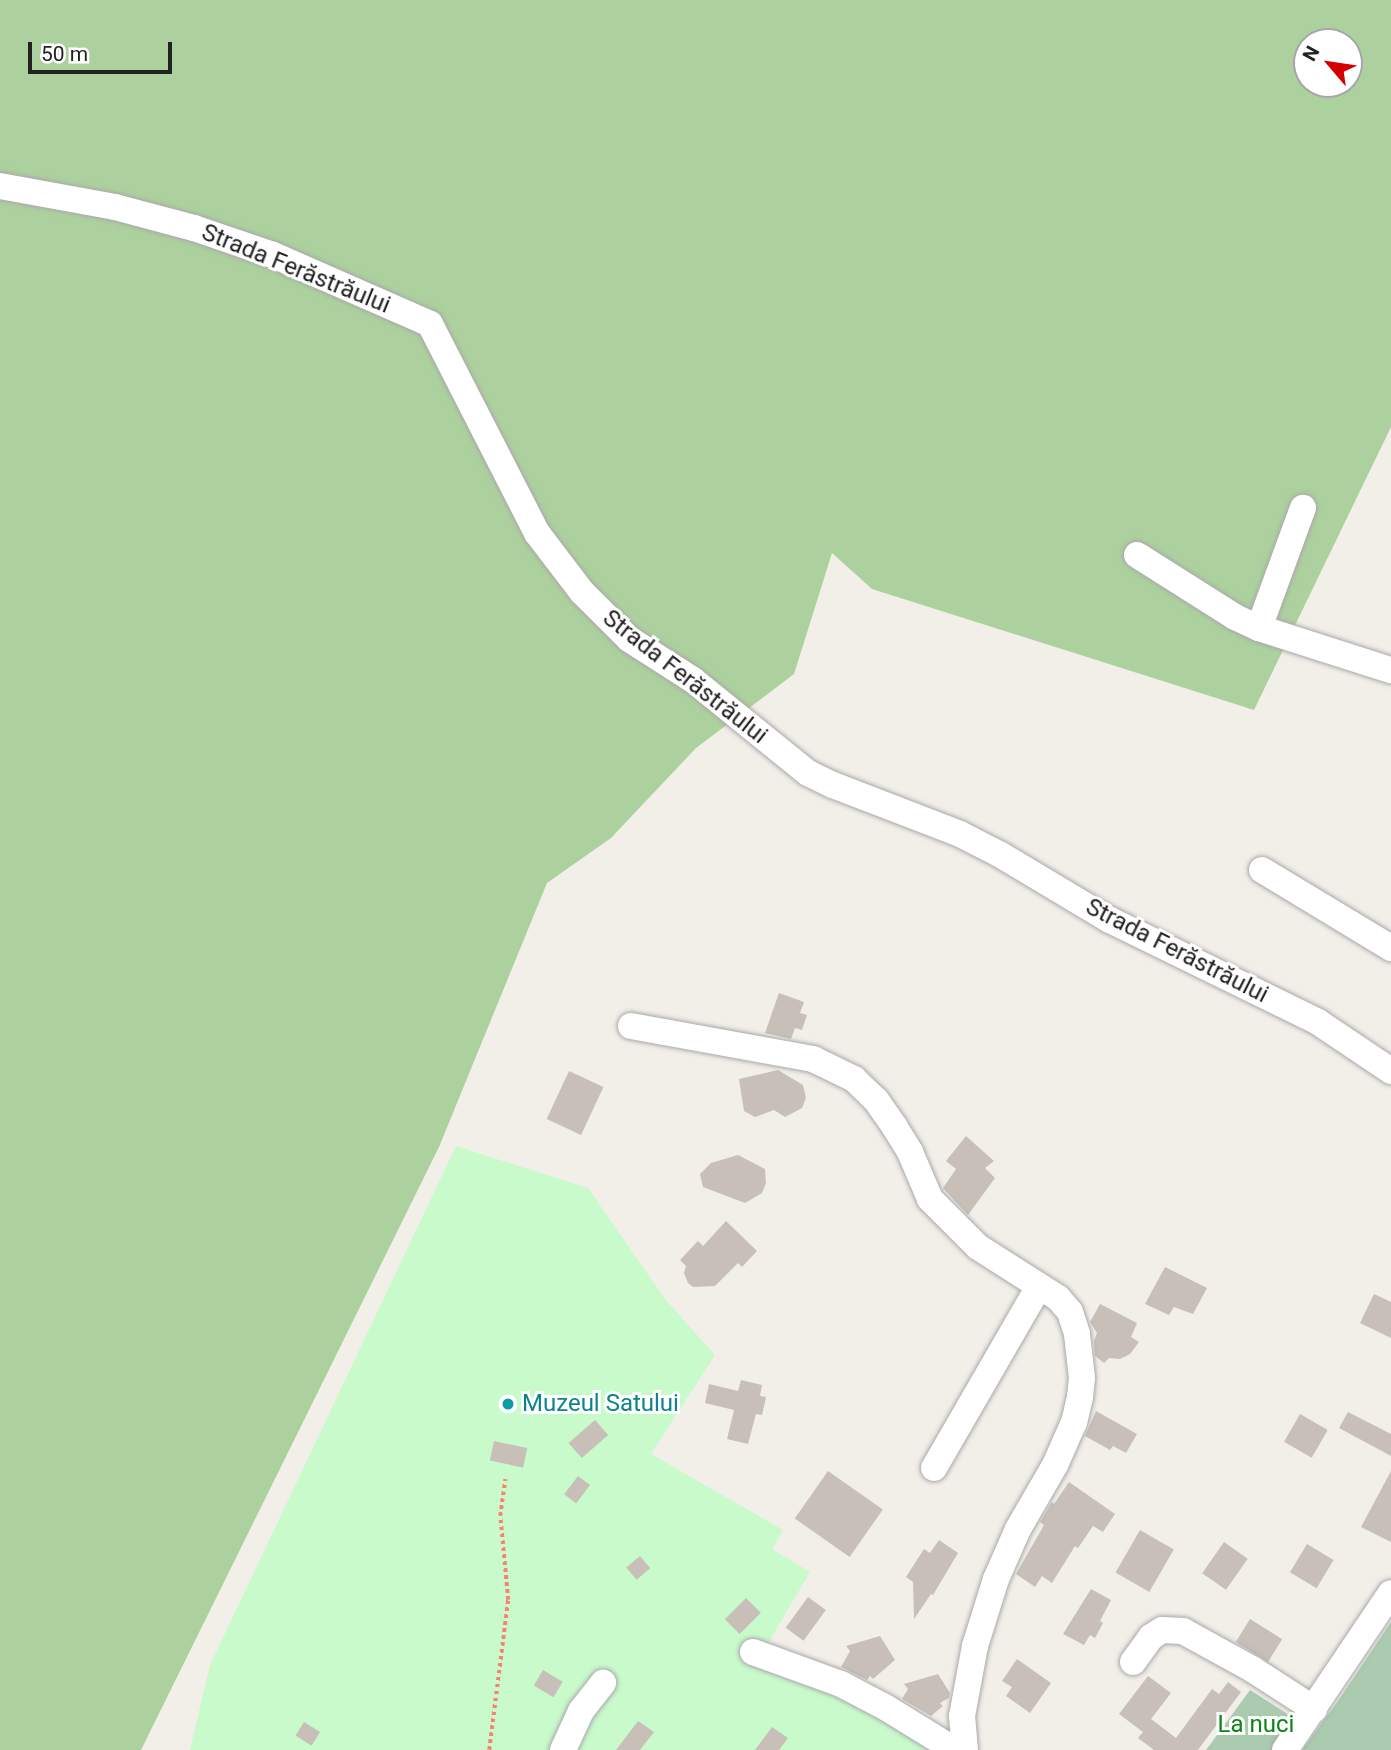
<!DOCTYPE html>
<html>
<head>
<meta charset="utf-8">
<style>
	body { margin:0 }
	#map { position:relative; width:1391px; height:1750px; overflow:hidden; background:#f2efe9; font-family:Roboto,sans-serif }
	div>[style] { position:absolute }
	.forest>* { inset:0; background:#add19e }
	.cemetery>* { inset:0; background:#aacbaf }
	.park>* { inset:0; background:#c8facc }
	.building>* { inset:0; background:#c7bfb8; transform-origin:0 0 }
	.path>* { height:3.5px; margin-top:-1.75px; transform-origin:0; background:repeating-linear-gradient(90deg,#fa8072 0 3.5px,transparent 0 7px) }
	.roads { filter:drop-shadow(0 0 2px #a9a9a9) drop-shadow(0 0 2px #a9a9a9) }
	.minor>* { height:26px; margin:-13px; padding:0 13px; transform-origin:13px; border-radius:13px; background:#fff }
	.dots>* { width:19px; height:19px; translate:-50% -50%; box-sizing:border-box; border:4px solid #fff; border-radius:50% }
	span { translate:-50% -50%; white-space:nowrap; text-align:center; line-height:1.15; -webkit-text-stroke:6px #fff; paint-order:stroke }
	.street-label { font-size:24px; color:#222 }
	.culture-label { font-size:24px; color:#0d838f }
	.left { translate:0 -50%; text-align:left }
	.park-label { font-size:24px; color:#0c8416 }
	.north { position:absolute; left:1293px; top:28px; width:70px; height:70px; box-sizing:border-box; background:#fff; border:2px solid #a7a7a7; border-radius:50%; rotate:299deg; font-size:19px; font-weight:700; line-height:28px; text-align:center; color:#222 }
	.north::after { content:''; display:block; margin:auto; width:24px; height:32px; background:#d40000; clip-path:polygon(50% 0,100% 100%,50% 72%,0 100%) }
	.scale { position:absolute; left:28px; top:42px; width:144px; height:32px; box-sizing:border-box; border:4px solid #222; border-top:0; padding-left:9px; font-size:21px; line-height:24px; white-space:nowrap; color:#222; -webkit-text-stroke:5px #fff; paint-order:stroke }
</style>
</head>
<body>
<div id="map">
	<div class="forest">
		<div style="clip-path:polygon(evenodd,0 0,1391px 0,1391px 427px,1254px 710px,872px 589px,832px 553px,794px 674px,696px 748px,611px 838px,547px 883px,439px 1147px,141px 1750px,0 1750px,0 0,1307px 42px,1349px 42px,1349px 84px,1307px 84px,1307px 42px)"></div>
	</div>
	<div class="cemetery">
		<div style="clip-path:polygon(1391px 1622px,1391px 1750px,1302px 1750px,1338px 1701px)"></div>
		<div style="clip-path:polygon(1250px 1690px,1297px 1720px,1274px 1750px,1206px 1750px)"></div>
	</div>
	<div class="park">
		<div style="clip-path:polygon(456px 1146px,588px 1188px,665px 1299px,715px 1355px,651px 1454px,783px 1530px,772px 1549px,810px 1572px,760px 1657px,939px 1750px,190px 1750px,210px 1665px)"></div>
	</div>
	<div class="building">
		<div style="clip-path:polygon(779px 993px,804px 1002px,800px 1013px,807px 1015px,802px 1030px,795px 1028px,791px 1039px,765px 1033px)"></div>
		<div style="clip-path:polygon(778px 1070px,803px 1085px,806px 1098px,802px 1108px,785px 1117px,774px 1110px,755px 1117px,744px 1111px,739px 1079px)"></div>
		<div style="left:569px;top:1071px;width:38px;height:53px;rotate:25deg"></div>
		<div style="clip-path:polygon(966px 1136px,994px 1161px,985px 1168px,995px 1178px,968px 1215px,943px 1188px,956px 1169px,946px 1161px)"></div>
		<div style="clip-path:polygon(738px 1155px,765px 1169px,766px 1183px,762px 1193px,745px 1203px,703px 1187px,700px 1174px,711px 1163px)"></div>
		<div style="clip-path:polygon(726px 1221px,757px 1251px,742px 1267px,738px 1263px,715px 1286px,693px 1287px,688px 1283px,684px 1273px,686px 1266px,680px 1260px,698px 1241px,703px 1246px)"></div>
		<div style="clip-path:polygon(1165px 1267px,1207px 1288px,1193px 1314px,1174px 1307px,1169px 1315px,1145px 1304px)"></div>
		<div style="clip-path:polygon(1374px 1294px,1391px 1302px,1391px 1338px,1360px 1323px)"></div>
		<div style="clip-path:polygon(1100px 1304px,1137px 1323px,1131px 1337px,1139px 1342px,1130px 1354px,1120px 1359px,1109px 1358px,1104px 1363px,1095px 1356px,1094px 1341px,1097px 1333px,1090px 1322px)"></div>
		<div style="clip-path:polygon(741px 1380px,762px 1385px,760px 1396px,766px 1397px,762px 1415px,756px 1414px,748px 1444px,727px 1439px,734px 1410px,705px 1403px,709px 1384px,738px 1391px)"></div>
		<div style="clip-path:polygon(1096px 1411px,1137px 1434px,1126px 1453px,1113px 1446px,1110px 1450px,1085px 1436px)"></div>
		<div style="clip-path:polygon(1348px 1412px,1391px 1434px,1391px 1456px,1339px 1428px)"></div>
		<div style="left:1300px;top:1414px;width:32px;height:32px;rotate:30deg"></div>
		<div style="left:595px;top:1420px;width:20px;height:35px;rotate:49deg"></div>
		<div style="left:494px;top:1441px;width:34px;height:20px;rotate:12deg"></div>
		<div style="left:828px;top:1471px;width:67px;height:58px;rotate:35deg"></div>
		<div style="clip-path:polygon(1391px 1471px,1391px 1542px,1361px 1527px)"></div>
		<div style="left:578px;top:1476px;width:15px;height:23px;rotate:37deg"></div>
		<div style="clip-path:polygon(1069px 1482px,1115px 1514px,1103px 1532px,1093px 1526px,1078px 1548px,1075px 1546px,1052px 1583px,1042px 1576px,1035px 1587px,1016px 1574px,1044px 1525px,1040px 1522px,1052px 1502px,1054px 1504px)"></div>
		<div style="left:1140px;top:1530px;width:39px;height:49px;rotate:30deg"></div>
		<div style="clip-path:polygon(939px 1540px,958px 1553px,933px 1595px,931px 1594px,914px 1619px,913px 1582px,906px 1577px,924px 1549px,930px 1553px)"></div>
		<div style="left:1224px;top:1542px;width:29px;height:38px;rotate:35deg"></div>
		<div style="left:1307px;top:1544px;width:31px;height:33px;rotate:31deg"></div>
		<div style="left:640px;top:1556px;width:16px;height:18px;rotate:50deg"></div>
		<div style="clip-path:polygon(1091px 1589px,1111px 1600px,1100px 1621px,1103px 1623px,1095px 1638px,1090px 1635px,1084px 1645px,1063px 1634px)"></div>
		<div style="left:808px;top:1597px;width:22px;height:38px;rotate:36deg"></div>
		<div style="left:746px;top:1598px;width:21px;height:30px;rotate:45deg"></div>
		<div style="left:1250px;top:1619px;width:38px;height:27px;rotate:32deg"></div>
		<div style="clip-path:polygon(880px 1636px,895px 1660px,873px 1679px,870px 1676px,867px 1680px,841px 1667px,850px 1651px,846px 1646px)"></div>
		<div style="clip-path:polygon(1017px 1659px,1051px 1683px,1030px 1713px,1006px 1696px,1012px 1687px,1002px 1681px)"></div>
		<div style="left:543px;top:1670px;width:23px;height:18px;rotate:31deg"></div>
		<div style="clip-path:polygon(938px 1674px,950px 1693px,949px 1698px,940px 1703px,943px 1706px,931px 1716px,902px 1699px,908px 1689px,904px 1684px)"></div>
		<div style="clip-path:polygon(1148px 1676px,1171px 1693px,1151px 1719px,1176px 1738px,1212px 1689px,1219px 1694px,1228px 1682px,1241px 1692px,1198px 1750px,1154px 1750px,1138px 1738px,1143px 1732px,1119px 1714px)"></div>
		<div style="clip-path:polygon(638px 1721px,654px 1732px,640px 1750px,616px 1750px)"></div>
		<div style="left:304px;top:1722px;width:19px;height:16px;rotate:32deg"></div>
		<div style="clip-path:polygon(772px 1727px,788px 1738px,779px 1750px,755px 1750px)"></div>
	</div>
	<div class="path">
		<div style="left:489px;top:1750px;width:151px;rotate:-82.8deg"></div>
		<div style="left:508px;top:1600px;width:84px;rotate:-95.4deg"></div>
		<div style="left:500px;top:1516px;width:37px;rotate:-82deg"></div>
	</div>
	<div class="roads">
		<div class="minor">
			<div style="left:0;top:186px;width:117px;rotate:10.3deg"></div>
			<div style="left:115px;top:207px;width:82px;rotate:14.9deg"></div>
			<div style="left:194px;top:228px;width:83px;rotate:18.9deg"></div>
			<div style="left:273px;top:255px;width:171px;rotate:23.7deg"></div>
			<div style="left:430px;top:324px;width:235px;rotate:62.9deg"></div>
			<div style="left:537px;top:533px;width:74px;rotate:52.7deg"></div>
			<div style="left:582px;top:592px;width:66px;rotate:45deg"></div>
			<div style="left:629px;top:639px;width:76px;rotate:32.6deg"></div>
			<div style="left:693px;top:680px;width:148px;rotate:39deg"></div>
			<div style="left:808px;top:773px;width:28px;rotate:26deg"></div>
			<div style="left:833px;top:785px;width:136px;rotate:21.1deg"></div>
			<div style="left:960px;top:834px;width:46px;rotate:27.1deg"></div>
			<div style="left:1001px;top:855px;width:125px;rotate:30.9deg"></div>
			<div style="left:1108px;top:919px;width:234px;rotate:26.1deg"></div>
			<div style="left:1318px;top:1022px;width:88px;rotate:33.9deg"></div>
			<div style="left:1137px;top:555px;width:116px;rotate:32.3deg"></div>
			<div style="left:1235px;top:617px;width:26px;rotate:25deg"></div>
			<div style="left:1259px;top:628px;width:139px;rotate:17.7deg"></div>
			<div style="left:1259px;top:628px;width:128px;rotate:-69.9deg"></div>
			<div style="left:1262px;top:870px;width:151px;rotate:31.2deg"></div>
			<div style="left:631px;top:1026px;width:185px;rotate:10.3deg"></div>
			<div style="left:813px;top:1059px;width:46px;rotate:26deg"></div>
			<div style="left:854px;top:1079px;width:30px;rotate:44deg"></div>
			<div style="left:876px;top:1100px;width:32px;rotate:55deg"></div>
			<div style="left:894px;top:1126px;width:31px;rotate:58deg"></div>
			<div style="left:910px;top:1152px;width:51px;rotate:66.9deg"></div>
			<div style="left:930px;top:1199px;width:68px;rotate:45deg"></div>
			<div style="left:978px;top:1247px;width:95px;rotate:32.5deg"></div>
			<div style="left:1058px;top:1298px;width:18px;rotate:49deg"></div>
			<div style="left:1070px;top:1312px;width:23px;rotate:72deg"></div>
			<div style="left:1077px;top:1334px;width:44px;rotate:83.5deg"></div>
			<div style="left:1082px;top:1378px;width:19px;rotate:96deg"></div>
			<div style="left:1080px;top:1397px;width:26px;rotate:103deg"></div>
			<div style="left:1074px;top:1422px;width:47px;rotate:113.8deg"></div>
			<div style="left:1055px;top:1465px;width:74px;rotate:120deg"></div>
			<div style="left:1018px;top:1529px;width:55px;rotate:113.7deg"></div>
			<div style="left:996px;top:1579px;width:70px;rotate:107.4deg"></div>
			<div style="left:975px;top:1646px;width:71px;rotate:100.5deg"></div>
			<div style="left:962px;top:1716px;width:34px;rotate:85deg"></div>
			<div style="left:934px;top:1468px;width:210px;rotate:-60deg"></div>
			<div style="left:753px;top:1652px;width:94px;rotate:20deg"></div>
			<div style="left:841px;top:1684px;width:50px;rotate:27.6deg"></div>
			<div style="left:885px;top:1707px;width:82px;rotate:31.6deg"></div>
			<div style="left:1133px;top:1662px;width:31px;rotate:-54deg"></div>
			<div style="left:1151px;top:1637px;width:13px;rotate:-32deg"></div>
			<div style="left:1162px;top:1630px;width:21px;rotate:3deg"></div>
			<div style="left:1183px;top:1631px;width:79px;rotate:28.8deg"></div>
			<div style="left:1252px;top:1669px;width:74px;rotate:32.8deg"></div>
			<div style="left:563px;top:1750px;width:43px;rotate:-65.2deg"></div>
			<div style="left:581px;top:1711px;width:36px;rotate:-52deg"></div>
			<div style="left:1285px;top:1750px;width:189px;rotate:-56deg"></div>
		</div>
	</div>
	<div class="dots">
		<div style="left:508px;top:1404px;background:#0f9aa8"></div>
	</div>
	<div class="street-label">
		<span style="left:296px;top:269px;rotate:22deg">Strada Ferăstrăului</span>
		<span style="left:685px;top:677px;rotate:38deg">Strada Ferăstrăului</span>
		<span style="left:1177px;top:951px;rotate:27deg">Strada Ferăstrăului</span>
	</div>
	<div class="culture-label">
		<span class="left" style="left:522px;top:1404px">Muzeul Satului</span>
	</div>
	<div class="park-label">
		<span style="left:1256px;top:1725px">La nuci</span>
	</div>
	<div class="north">N</div>
	<div class="scale">50 m</div>
</div>
</body>
</html>
